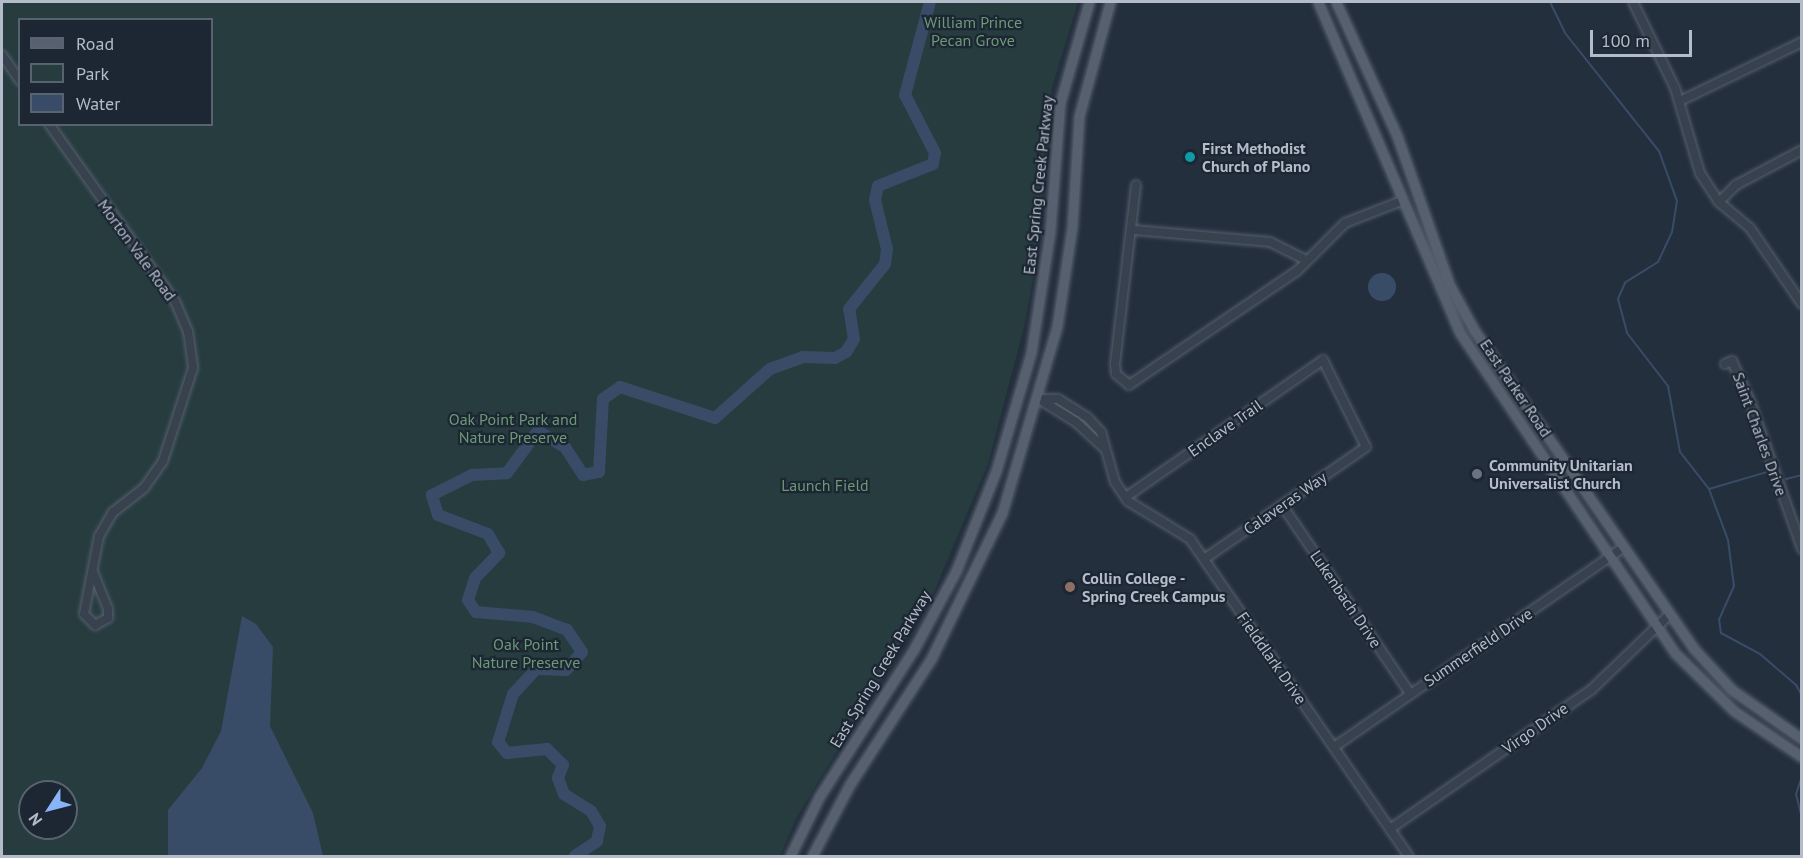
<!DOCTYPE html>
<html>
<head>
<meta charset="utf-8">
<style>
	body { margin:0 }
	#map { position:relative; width:1803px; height:858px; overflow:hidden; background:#242f3e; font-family:"PT Sans",sans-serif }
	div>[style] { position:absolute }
	.green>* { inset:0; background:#263c3f }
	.water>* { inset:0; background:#394c67 }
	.round { border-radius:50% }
	.stream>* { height:2px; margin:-1px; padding:0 1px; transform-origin:1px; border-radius:1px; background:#394c67 }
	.river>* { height:12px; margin:-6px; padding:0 6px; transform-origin:6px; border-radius:6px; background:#394c67 }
	.roads { filter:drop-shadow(0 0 2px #565f6c) drop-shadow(0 0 2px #565f6c) }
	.minor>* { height:8px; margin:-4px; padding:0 4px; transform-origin:4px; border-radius:4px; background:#38414e }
	.major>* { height:9px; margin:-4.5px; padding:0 4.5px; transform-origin:4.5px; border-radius:4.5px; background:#56606e }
	.dots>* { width:16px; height:16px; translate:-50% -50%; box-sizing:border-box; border:3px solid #1d2633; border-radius:50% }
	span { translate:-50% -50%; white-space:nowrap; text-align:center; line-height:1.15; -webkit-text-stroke:4.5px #1d2633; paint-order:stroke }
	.park-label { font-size:16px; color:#6b9a76 }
	.poi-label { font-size:16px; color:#b4bcc9; font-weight:700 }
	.left { translate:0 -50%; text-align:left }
	.street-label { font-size:16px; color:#b4bcc9 }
	.frame { position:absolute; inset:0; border:3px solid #b4bcc9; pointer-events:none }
	.legend { position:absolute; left:18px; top:18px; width:195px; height:108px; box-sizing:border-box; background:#1d2633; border:2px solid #59626f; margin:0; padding:8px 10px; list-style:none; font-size:18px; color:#b4bcc9 }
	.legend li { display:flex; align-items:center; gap:12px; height:30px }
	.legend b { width:30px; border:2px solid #59626f }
	.north { position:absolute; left:18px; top:780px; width:60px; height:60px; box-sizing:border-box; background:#1d2633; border:2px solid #59626f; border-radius:50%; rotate:234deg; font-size:16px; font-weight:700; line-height:24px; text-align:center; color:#b4bcc9 }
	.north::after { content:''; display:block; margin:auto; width:21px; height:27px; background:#8ab4f8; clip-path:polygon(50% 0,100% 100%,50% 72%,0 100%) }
	.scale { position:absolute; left:1590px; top:30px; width:102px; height:27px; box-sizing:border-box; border:3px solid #b4bcc9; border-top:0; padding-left:8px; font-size:18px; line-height:21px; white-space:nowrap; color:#b4bcc9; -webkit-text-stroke:4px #1d2633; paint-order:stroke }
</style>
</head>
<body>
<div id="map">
	<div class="green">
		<div style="clip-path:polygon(evenodd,2px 2px,1078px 2px,1052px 88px,1040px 238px,1025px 323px,988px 464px,934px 592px,797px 817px,780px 856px,2px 856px,2px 2px,20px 20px,212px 20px,212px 124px,20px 124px,20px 20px,2px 2px,30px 792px,66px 792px,66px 828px,30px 828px,30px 792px)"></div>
	</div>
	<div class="water">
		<div class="round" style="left:1368px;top:273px;width:28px;height:28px"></div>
		<div style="clip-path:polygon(242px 616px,256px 624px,273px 647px,270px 726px,313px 813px,323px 856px,168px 856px,168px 810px,202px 768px,221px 731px)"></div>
	</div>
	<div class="stream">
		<div style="left:1550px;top:2px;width:34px;rotate:64deg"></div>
		<div style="left:1565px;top:33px;width:151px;rotate:51.5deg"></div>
		<div style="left:1659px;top:151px;width:53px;rotate:70.2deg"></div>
		<div style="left:1677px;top:201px;width:31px;rotate:99deg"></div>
		<div style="left:1672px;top:232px;width:33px;rotate:115deg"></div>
		<div style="left:1658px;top:262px;width:39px;rotate:148deg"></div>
		<div style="left:1625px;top:283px;width:17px;rotate:114deg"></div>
		<div style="left:1618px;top:299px;width:35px;rotate:75deg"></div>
		<div style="left:1627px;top:333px;width:67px;rotate:52.3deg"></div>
		<div style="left:1668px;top:386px;width:67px;rotate:79.7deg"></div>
		<div style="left:1680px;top:452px;width:47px;rotate:51.9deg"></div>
		<div style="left:1709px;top:489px;width:54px;rotate:69.6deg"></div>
		<div style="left:1728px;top:540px;width:46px;rotate:82.6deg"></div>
		<div style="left:1734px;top:586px;width:36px;rotate:114deg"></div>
		<div style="left:1719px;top:619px;width:14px;rotate:82deg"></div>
		<div style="left:1721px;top:633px;width:44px;rotate:28.3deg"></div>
		<div style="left:1760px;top:654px;width:48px;rotate:40.7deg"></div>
		<div style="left:1796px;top:685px;width:13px;rotate:61deg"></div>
		<div style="left:1786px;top:479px;width:16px;rotate:-14deg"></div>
		<div style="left:1709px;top:489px;width:60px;rotate:-16.3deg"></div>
		<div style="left:1802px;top:776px;width:19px;rotate:108deg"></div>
		<div style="left:1796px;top:794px;width:25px;rotate:76deg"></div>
	</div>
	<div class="river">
		<div style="left:575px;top:856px;width:27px;rotate:-34deg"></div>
		<div style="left:597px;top:841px;width:15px;rotate:-79deg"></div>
		<div style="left:600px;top:826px;width:17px;rotate:-121deg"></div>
		<div style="left:591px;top:811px;width:32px;rotate:-148deg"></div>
		<div style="left:564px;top:794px;width:17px;rotate:-111deg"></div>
		<div style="left:558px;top:778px;width:14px;rotate:-69deg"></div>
		<div style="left:563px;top:765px;width:23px;rotate:-135deg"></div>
		<div style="left:547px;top:749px;width:40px;rotate:174.3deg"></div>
		<div style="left:507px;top:753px;width:14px;rotate:-129deg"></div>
		<div style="left:498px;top:742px;width:50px;rotate:-72.6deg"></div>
		<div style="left:513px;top:694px;width:34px;rotate:-47deg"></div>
		<div style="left:536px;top:669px;width:30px;rotate:2deg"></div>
		<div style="left:566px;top:670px;width:24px;rotate:-48deg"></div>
		<div style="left:582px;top:652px;width:27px;rotate:-124deg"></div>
		<div style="left:567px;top:630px;width:36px;rotate:-159deg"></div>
		<div style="left:533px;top:617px;width:57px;rotate:-175deg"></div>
		<div style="left:476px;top:612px;width:14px;rotate:-124deg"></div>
		<div style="left:468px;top:600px;width:23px;rotate:-72deg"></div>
		<div style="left:475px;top:578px;width:35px;rotate:-46deg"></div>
		<div style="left:499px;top:553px;width:22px;rotate:-120deg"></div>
		<div style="left:488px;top:534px;width:53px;rotate:-159.2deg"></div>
		<div style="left:438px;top:515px;width:21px;rotate:-107deg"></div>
		<div style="left:432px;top:495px;width:45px;rotate:-26.6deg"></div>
		<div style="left:472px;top:475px;width:35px;rotate:-3deg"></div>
		<div style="left:507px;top:473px;width:52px;rotate:-53.6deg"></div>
		<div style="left:538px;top:431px;width:31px;rotate:31deg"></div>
		<div style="left:565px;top:447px;width:33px;rotate:57deg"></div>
		<div style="left:583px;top:475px;width:16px;rotate:-11deg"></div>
		<div style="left:599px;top:472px;width:73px;rotate:-86.9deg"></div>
		<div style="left:603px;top:399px;width:21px;rotate:-35deg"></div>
		<div style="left:620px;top:387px;width:100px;rotate:18.1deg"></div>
		<div style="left:715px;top:418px;width:74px;rotate:-41.7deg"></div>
		<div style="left:770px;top:369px;width:35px;rotate:-20deg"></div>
		<div style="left:803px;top:357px;width:32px;rotate:2deg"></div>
		<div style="left:835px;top:358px;width:13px;rotate:-29deg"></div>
		<div style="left:846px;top:352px;width:15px;rotate:-58deg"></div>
		<div style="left:854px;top:339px;width:30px;rotate:-99deg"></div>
		<div style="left:849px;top:309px;width:58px;rotate:-51.3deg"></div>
		<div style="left:885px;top:264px;width:15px;rotate:-82deg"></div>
		<div style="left:887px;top:249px;width:50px;rotate:-103.8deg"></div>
		<div style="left:875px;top:200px;width:14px;rotate:-78deg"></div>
		<div style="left:878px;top:186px;width:59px;rotate:-21.8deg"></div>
		<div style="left:933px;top:164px;width:11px;rotate:-80deg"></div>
		<div style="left:935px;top:153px;width:65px;rotate:-117.3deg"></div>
		<div style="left:905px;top:95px;width:96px;rotate:-75deg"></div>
	</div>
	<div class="roads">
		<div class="minor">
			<div style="left:1633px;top:2px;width:96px;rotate:64deg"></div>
			<div style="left:1675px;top:88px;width:89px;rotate:73.6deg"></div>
			<div style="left:1700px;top:173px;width:35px;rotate:57deg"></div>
			<div style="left:1719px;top:202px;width:40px;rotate:40deg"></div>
			<div style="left:1750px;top:228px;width:92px;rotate:55.6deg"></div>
			<div style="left:2px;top:55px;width:32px;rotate:55deg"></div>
			<div style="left:1680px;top:101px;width:136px;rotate:-25.8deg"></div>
			<div style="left:49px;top:124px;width:217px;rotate:54.6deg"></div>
			<div style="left:175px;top:301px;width:33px;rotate:67deg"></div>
			<div style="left:188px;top:331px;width:37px;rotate:82deg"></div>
			<div style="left:193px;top:368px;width:98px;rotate:107.9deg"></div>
			<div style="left:163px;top:461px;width:33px;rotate:125deg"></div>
			<div style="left:144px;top:488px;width:39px;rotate:142deg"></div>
			<div style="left:113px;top:512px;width:28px;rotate:120deg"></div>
			<div style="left:99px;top:536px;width:79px;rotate:100.9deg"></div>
			<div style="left:84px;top:614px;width:16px;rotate:45deg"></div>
			<div style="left:95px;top:625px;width:15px;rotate:-28deg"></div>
			<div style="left:108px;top:618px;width:9px;rotate:-90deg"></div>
			<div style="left:108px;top:609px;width:40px;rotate:-112deg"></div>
			<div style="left:1136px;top:185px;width:180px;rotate:96.7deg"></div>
			<div style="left:1115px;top:364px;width:10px;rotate:84deg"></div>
			<div style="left:1116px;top:374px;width:17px;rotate:40deg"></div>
			<div style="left:1129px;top:385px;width:204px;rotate:-34.2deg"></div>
			<div style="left:1298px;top:270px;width:66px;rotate:-45deg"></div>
			<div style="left:1345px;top:223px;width:63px;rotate:-21.3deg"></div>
			<div style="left:1719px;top:202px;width:24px;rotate:-45deg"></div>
			<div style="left:1736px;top:185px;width:75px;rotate:-27.9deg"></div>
			<div style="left:1134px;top:230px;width:137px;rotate:5deg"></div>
			<div style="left:1270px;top:242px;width:40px;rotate:26.6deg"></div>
			<div style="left:1725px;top:364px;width:8px;rotate:-23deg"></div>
			<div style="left:1732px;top:361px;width:44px;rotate:65.8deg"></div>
			<div style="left:1750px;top:401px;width:157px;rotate:70.6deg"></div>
			<div style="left:1039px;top:399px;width:19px"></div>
			<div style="left:1058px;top:399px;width:34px;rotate:32deg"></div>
			<div style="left:1087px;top:417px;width:21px;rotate:47deg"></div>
			<div style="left:1101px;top:432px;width:52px;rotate:74.4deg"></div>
			<div style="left:1115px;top:482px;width:23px;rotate:56deg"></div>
			<div style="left:1128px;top:501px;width:73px;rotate:31.5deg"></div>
			<div style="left:1190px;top:539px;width:385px;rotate:55.4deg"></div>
			<div style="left:1039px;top:399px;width:44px;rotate:31.9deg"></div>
			<div style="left:1076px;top:422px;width:38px;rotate:43deg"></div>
			<div style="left:1126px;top:497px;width:240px;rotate:-34.8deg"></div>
			<div style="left:1323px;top:360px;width:97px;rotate:63.7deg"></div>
			<div style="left:1366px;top:447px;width:197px;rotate:145.3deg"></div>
			<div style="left:1282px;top:505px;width:227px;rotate:55.8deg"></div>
			<div style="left:1334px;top:747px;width:351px;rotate:-34.6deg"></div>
			<div style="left:1390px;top:829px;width:244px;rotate:-34.7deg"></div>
			<div style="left:1591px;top:690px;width:107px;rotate:-43.9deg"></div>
		</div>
		<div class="major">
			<div style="left:1318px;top:2px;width:360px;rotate:66.8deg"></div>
			<div style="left:1460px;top:333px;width:387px;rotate:56.1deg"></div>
			<div style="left:1676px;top:654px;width:81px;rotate:44.5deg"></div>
			<div style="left:1734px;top:711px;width:82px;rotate:34.1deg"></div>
			<div style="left:1336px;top:2px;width:147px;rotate:65.5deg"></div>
			<div style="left:1397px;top:136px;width:157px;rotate:70.6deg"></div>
			<div style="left:1449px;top:284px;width:52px;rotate:61.5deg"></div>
			<div style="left:1474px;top:330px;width:388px;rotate:55.4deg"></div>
			<div style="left:1694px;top:649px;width:56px;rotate:47.2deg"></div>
			<div style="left:1732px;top:690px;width:85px;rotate:35deg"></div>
			<div style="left:790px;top:856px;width:66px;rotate:-63.8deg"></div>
			<div style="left:819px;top:797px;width:176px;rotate:-57.3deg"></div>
			<div style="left:914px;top:649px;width:89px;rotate:-61.7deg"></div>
			<div style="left:956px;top:571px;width:108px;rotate:-68.2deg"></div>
			<div style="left:996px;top:471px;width:123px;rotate:-73.5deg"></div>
			<div style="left:1031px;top:353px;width:123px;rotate:-81.1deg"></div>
			<div style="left:1050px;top:231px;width:128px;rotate:-85.5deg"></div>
			<div style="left:1060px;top:103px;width:105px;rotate:-74deg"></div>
			<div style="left:812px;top:856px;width:81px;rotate:-62.2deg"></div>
			<div style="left:850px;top:784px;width:149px;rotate:-57.1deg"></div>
			<div style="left:931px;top:659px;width:162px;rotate:-64.1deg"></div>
			<div style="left:1002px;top:513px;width:195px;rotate:-73.6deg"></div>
			<div style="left:1057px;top:326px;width:100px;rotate:-81.4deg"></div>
			<div style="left:1072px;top:227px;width:111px;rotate:-86.4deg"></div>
			<div style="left:1079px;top:116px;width:118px;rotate:-74.8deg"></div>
		</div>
	</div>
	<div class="dots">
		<div style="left:1190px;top:157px;background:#0f9aa8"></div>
		<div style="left:1477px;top:474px;background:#6b7280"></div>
		<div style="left:1070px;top:587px;background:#8d6e63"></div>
	</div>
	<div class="park-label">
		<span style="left:973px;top:31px">William Prince<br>Pecan Grove</span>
		<span style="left:513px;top:428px">Oak Point Park and<br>Nature Preserve</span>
		<span style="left:825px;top:485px">Launch Field</span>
		<span style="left:526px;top:653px">Oak Point<br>Nature Preserve</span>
	</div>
	<div class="poi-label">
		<span class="left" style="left:1202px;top:157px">First Methodist<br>Church of Plano</span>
		<span class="left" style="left:1489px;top:474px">Community Unitarian<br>Universalist Church</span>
		<span class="left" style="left:1082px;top:587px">Collin College -<br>Spring Creek Campus</span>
	</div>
	<div class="street-label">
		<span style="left:1038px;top:185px;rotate:-84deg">East Spring Creek Parkway</span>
		<span style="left:137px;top:250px;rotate:54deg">Morton Vale Road</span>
		<span style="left:1516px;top:388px;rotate:56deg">East Parker Road</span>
		<span style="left:1225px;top:428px;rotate:-35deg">Enclave Trail</span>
		<span style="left:1760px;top:434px;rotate:70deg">Saint Charles Drive</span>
		<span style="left:1285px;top:503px;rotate:-35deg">Calaveras Way</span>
		<span style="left:1346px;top:599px;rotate:56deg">Lukenbach Drive</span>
		<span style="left:1478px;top:647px;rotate:-34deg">Summerfield Drive</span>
		<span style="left:1272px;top:658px;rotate:55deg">Fielddlark Drive</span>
		<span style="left:880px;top:669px;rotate:-59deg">East Spring Creek Parkway</span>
		<span style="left:1535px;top:728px;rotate:-35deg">Virgo Drive</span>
	</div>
	<div class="frame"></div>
	<ul class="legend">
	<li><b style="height:8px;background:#56606e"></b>Road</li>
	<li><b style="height:16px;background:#263c3f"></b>Park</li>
	<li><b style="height:16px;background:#394c67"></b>Water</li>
	</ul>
	<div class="north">N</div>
	<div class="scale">100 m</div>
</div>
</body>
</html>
